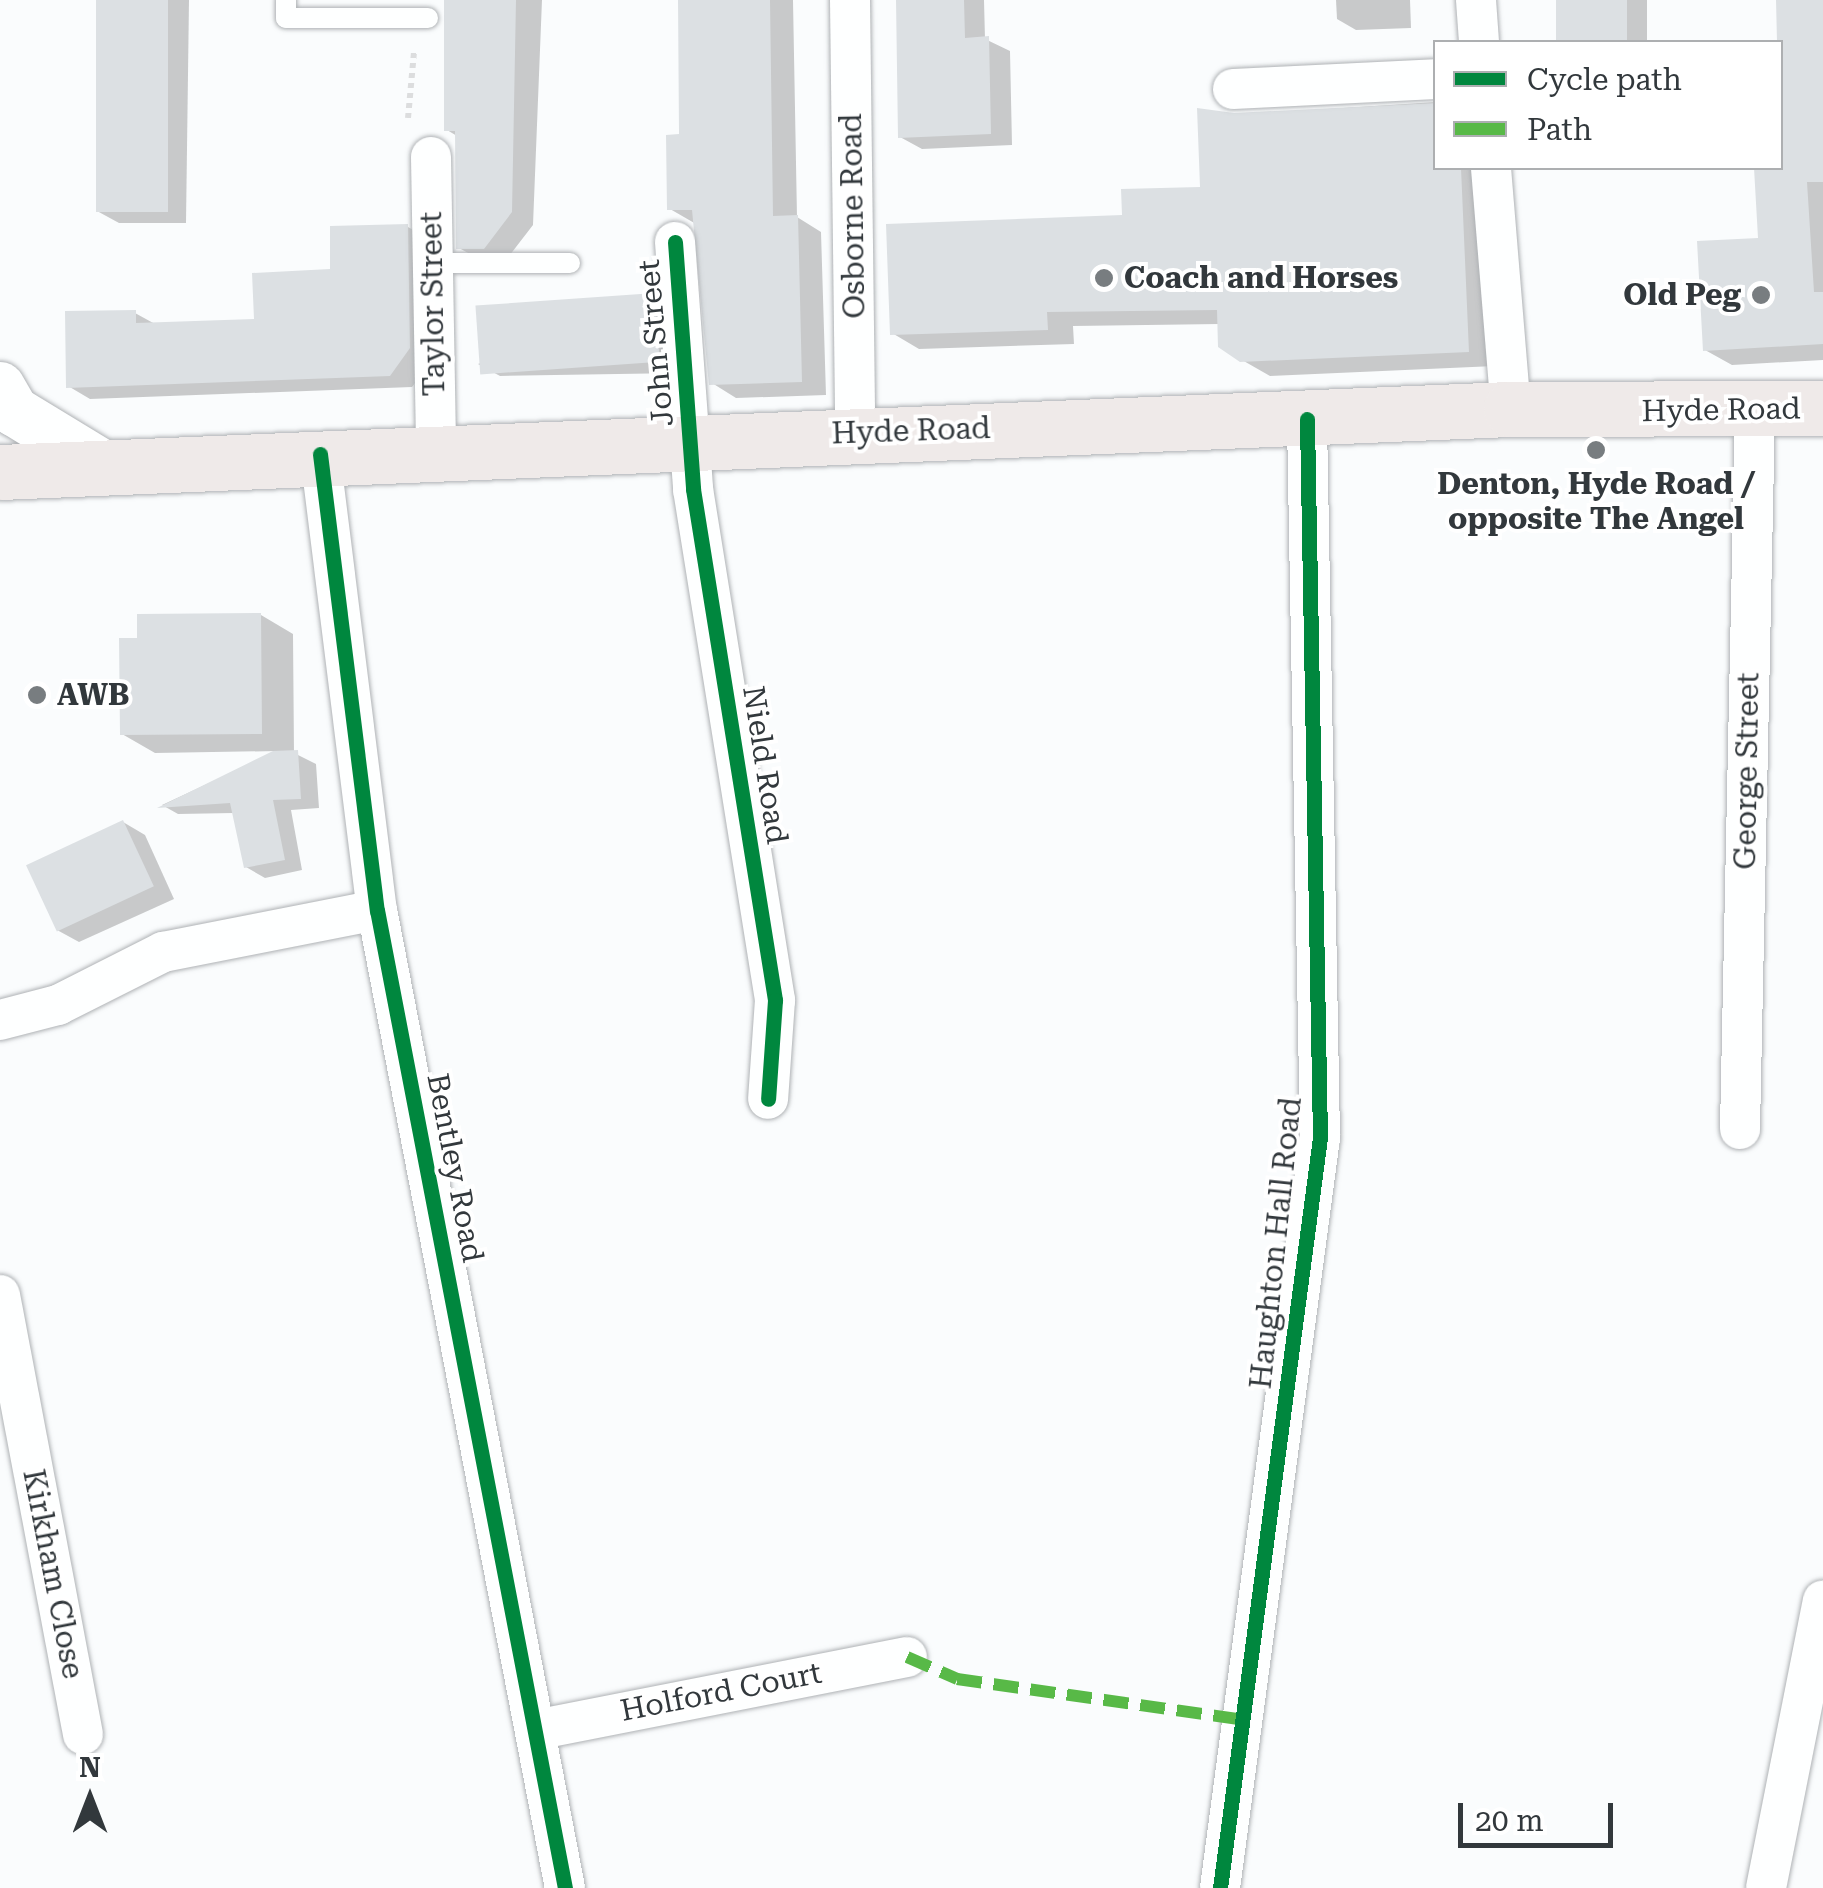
<!DOCTYPE html>
<html>
<head>
<meta charset="utf-8">
<style>
	body { margin:0 }
	#map { position:relative; width:1823px; height:1888px; overflow:hidden; background:#fafcfd; font-family:"Roboto Serif",serif }
	div>[style] { position:absolute }
	.shadow>* { inset:0; background:#0003; transform-origin:0 0 }
	.building>* { inset:0; background:#dce0e3; transform-origin:0 0 }
	.path>* { height:6px; margin-top:-3px; transform-origin:0; background:repeating-linear-gradient(90deg,#dcddde 0 5px,transparent 0 10px) }
	.roads { filter:drop-shadow(0 0 2px #afb2b5) drop-shadow(0 0 2px #afb2b5) }
	.service>* { height:20px; margin:-10px; padding:0 10px; transform-origin:10px; border-radius:10px; background:#feffff }
	.minor>* { height:40px; margin:-20px; padding:0 20px; transform-origin:20px; border-radius:20px; background:#feffff }
	.tertiary>* { height:50px; margin:-25px; padding:0 25px; transform-origin:25px; border-radius:25px; background:#feffff }
	.primary>* { height:55px; margin:-27.5px; padding:0 27.5px; transform-origin:27.5px; border-radius:27.5px; background:#efeae9 }
	.quiet>* { height:12px; margin-top:-6px; transform-origin:0; background:repeating-linear-gradient(90deg,#58b947 0 25px,transparent 0 37px) }
	.cycleway>* { height:15px; margin:-7.5px; padding:0 7.5px; transform-origin:7.5px; border-radius:7.5px; background:#00873e }
	.dots>* { width:28px; height:28px; translate:-50% -50%; box-sizing:border-box; border:5px solid #fff; border-radius:50% }
	span { translate:-50% -50%; white-space:nowrap; text-align:center; line-height:1.15; -webkit-text-stroke:8px #fff; paint-order:stroke }
	.street-label { font-size:30px; color:#32383c }
	.poi-label { font-size:30px; color:#32383c; font-weight:700 }
	.left { translate:0 -50%; text-align:left }
	.right { translate:-100% -50%; text-align:right }
	.legend { position:absolute; left:1433px; top:40px; width:350px; height:130px; box-sizing:border-box; background:#fff; border:2px solid #adafb1; margin:0; padding:12px 18px; list-style:none; font-size:30px; color:#32383c }
	.legend li { display:flex; align-items:center; gap:20px; height:50px }
	.legend b { width:50px; border:2px solid #adafb1 }
	.north { position:absolute; left:40px; top:1748px; width:100px; height:100px; -webkit-text-stroke:8px #fff; paint-order:stroke; rotate:0deg; font-size:28px; font-weight:700; line-height:40px; text-align:center; color:#32383c }
	.north::after { content:''; display:block; margin:auto; width:35px; height:45px; background:#32383c; clip-path:polygon(50% 0,100% 100%,50% 72%,0 100%) }
	.scale { position:absolute; left:1458px; top:1803px; width:155px; height:45px; box-sizing:border-box; border:5px solid #32383c; border-top:0; padding-left:12px; font-size:30px; line-height:35px; white-space:nowrap; color:#32383c; -webkit-text-stroke:8px #fff; paint-order:stroke }
</style>
</head>
<body>
<div id="map">
	<div class="shadow">
		<div style="clip-path:polygon(99px 0,189px 0,186px 223px,119px 223px,97px 211px)"></div>
		<div style="clip-path:polygon(447px 0,542px 0,533px 225px,506px 260px,481px 260px,459px 248px,457px 136px,447px 130px)"></div>
		<div style="clip-path:polygon(702px 0,793px 0,797px 217px,821px 232px,826px 395px,736px 398px,712px 383px,696px 224px,670px 209px)"></div>
		<div style="clip-path:polygon(898px 0,984px 0,985px 39px,1010px 51px,1012px 145px,922px 149px,900px 137px)"></div>
		<div style="clip-path:polygon(1336px 0,1410px 0,1411px 28px,1356px 30px,1337px 19px)"></div>
		<div style="left:1559px;top:0;width:88px;height:42px"></div>
		<div style="clip-path:polygon(1778px 0,1823px 0,1823px 360px,1732px 365px,1705px 350px,1760px 240px,1756px 168px,1780px 168px)"></div>
		<div style="clip-path:polygon(1436px 102px,1436px 168px,1486px 168px,1495px 366px,1270px 376px,1242px 360px,1220px 324px,1073px 326px,1074px 344px,919px 349px,892px 333px,1124px 217px,1203px 189px,1234px 115px)"></div>
		<div style="clip-path:polygon(408px 227px,429px 239px,432px 361px,412px 387px,90px 399px,68px 386px,135px 313px,155px 324px,256px 322px)"></div>
		<div style="clip-path:polygon(654px 295px,676px 308px,681px 373px,500px 376px,478px 364px)"></div>
		<div style="clip-path:polygon(261px 615px,293px 634px,294px 753px,316px 764px,319px 808px,291px 810px,302px 870px,265px 878px,246px 867px,234px 813px,178px 814px,162px 805px,278px 751px,155px 753px,122px 734px,140px 640px)"></div>
		<div style="clip-path:polygon(123px 822px,145px 835px,174px 899px,79px 942px,57px 930px)"></div>
	</div>
	<div class="building">
		<div style="left:96px;top:0;width:72px;height:212px"></div>
		<div style="clip-path:polygon(444px 0,516px 0,512px 212px,484px 249px,456px 249px,455px 131px,444px 131px)"></div>
		<div style="clip-path:polygon(678px 0,770px 0,773px 216px,798px 215px,802px 382px,709px 385px,692px 210px,667px 210px,666px 135px,679px 134px)"></div>
		<div style="clip-path:polygon(896px 0,964px 0,965px 38px,989px 36px,991px 134px,898px 138px)"></div>
		<div style="left:1556px;top:0;width:71px;height:42px"></div>
		<div style="clip-path:polygon(1776px 0,1823px 0,1823px 182px,1807px 182px,1814px 292px,1823px 292px,1823px 344px,1703px 351px,1697px 241px,1758px 238px,1754px 168px,1780px 168px)"></div>
		<div style="clip-path:polygon(1436px 103px,1436px 168px,1461px 168px,1469px 352px,1240px 362px,1218px 347px,1217px 310px,1047px 312px,1048px 330px,890px 335px,886px 224px,1122px 215px,1121px 189px,1200px 187px,1197px 108px,1234px 113px)"></div>
		<div style="clip-path:polygon(408px 224px,410px 348px,390px 376px,66px 388px,65px 311px,136px 310px,136px 323px,254px 319px,252px 273px,330px 269px,330px 226px)"></div>
		<div style="left:655px;top:293px;width:69px;height:180px;rotate:86deg"></div>
		<div style="clip-path:polygon(261px 613px,262px 734px,120px 735px,119px 638px,137px 638px,137px 614px)"></div>
		<div style="clip-path:polygon(298px 750px,301px 799px,273px 800px,285px 860px,244px 868px,230px 803px,157px 808px,273px 751px)"></div>
		<div style="left:123px;top:820px;width:73px;height:107px;rotate:65deg"></div>
	</div>
	<div class="path">
		<div style="left:408px;top:118px;width:66px;rotate:-84.8deg"></div>
	</div>
	<div class="roads">
		<div class="service">
			<div style="left:286px;top:0;width:18px;rotate:90deg"></div>
			<div style="left:286px;top:18px;width:142px"></div>
			<div style="left:432px;top:263px;width:138px"></div>
		</div>
		<div class="minor">
			<div style="left:850px;top:0;width:433px;rotate:89.3deg"></div>
			<div style="left:1476px;top:0;width:42px;rotate:85.9deg"></div>
			<div style="left:1233px;top:89px;width:203px;rotate:-2.8deg"></div>
			<div style="left:431px;top:157px;width:294px;rotate:89deg"></div>
			<div style="left:1491px;top:168px;width:242px;rotate:85.3deg"></div>
			<div style="left:675px;top:242px;width:248px;rotate:85.8deg"></div>
			<div style="left:693px;top:489px;width:518px;rotate:80.88deg"></div>
			<div style="left:775px;top:1000px;width:99px;rotate:94deg"></div>
			<div style="left:320px;top:454px;width:460px;rotate:82.9deg"></div>
			<div style="left:377px;top:910px;width:996px;rotate:79.12deg"></div>
			<div style="left:0;top:1020px;width:60px;rotate:-14.5deg"></div>
			<div style="left:58px;top:1005px;width:118px;rotate:-26.8deg"></div>
			<div style="left:163px;top:952px;width:218px;rotate:-11.1deg"></div>
			<div style="left:1740px;top:1129px;width:716px;rotate:-88.8deg"></div>
			<div style="left:0;top:1295px;width:447px;rotate:79.3deg"></div>
			<div style="left:535px;top:1730px;width:379px;rotate:-11.1deg"></div>
			<div style="left:1220px;top:1888px;width:757px;rotate:-82.41deg"></div>
			<div style="left:1320px;top:1138px;width:719px;rotate:-91.04deg"></div>
			<div style="left:1766px;top:1888px;width:293px;rotate:-78.8deg"></div>
		</div>
		<div class="tertiary">
			<div style="left:0;top:387px;width:28px;rotate:60deg"></div>
			<div style="left:14px;top:411px;width:105px;rotate:31.4deg"></div>
		</div>
		<div class="primary">
			<div style="left:0;top:472px;width:1512px;rotate:-2.39deg"></div>
			<div style="left:1511px;top:409px;width:312px;rotate:-0.2deg"></div>
		</div>
	</div>
	<div class="quiet">
		<div style="left:907px;top:1657px;width:55px;rotate:23.7deg"></div>
		<div style="left:957px;top:1679px;width:290px;rotate:8.1deg"></div>
	</div>
	<div class="cycleway">
		<div style="left:675px;top:242px;width:248px;rotate:85.8deg"></div>
		<div style="left:693px;top:489px;width:518px;rotate:80.88deg"></div>
		<div style="left:775px;top:1000px;width:99px;rotate:94deg"></div>
		<div style="left:320px;top:454px;width:460px;rotate:82.9deg"></div>
		<div style="left:377px;top:910px;width:996px;rotate:79.12deg"></div>
		<div style="left:1220px;top:1888px;width:757px;rotate:-82.41deg"></div>
		<div style="left:1320px;top:1138px;width:719px;rotate:-91.04deg"></div>
	</div>
	<div class="dots">
		<div style="left:1104px;top:278px;background:#787d80"></div>
		<div style="left:1761px;top:295px;background:#787d80"></div>
		<div style="left:1596px;top:450px;background:#787d80"></div>
		<div style="left:37px;top:695px;background:#787d80"></div>
	</div>
	<div class="street-label">
		<span style="left:853px;top:216px;rotate:-91deg">Osborne Road</span>
		<span style="left:433px;top:304px;rotate:-91deg">Taylor Street</span>
		<span style="left:656px;top:343px;rotate:-95deg">John Street</span>
		<span style="left:1721px;top:410px;rotate:-1deg">Hyde Road</span>
		<span style="left:911px;top:431px;rotate:-2deg">Hyde Road</span>
		<span style="left:765px;top:765px;rotate:81deg">Nield Road</span>
		<span style="left:1747px;top:771px;rotate:-89deg">George Street</span>
		<span style="left:455px;top:1168px;rotate:79deg">Bentley Road</span>
		<span style="left:1276px;top:1243px;rotate:-84deg">Haughton Hall Road</span>
		<span style="left:53px;top:1574px;rotate:79deg">Kirkham Close</span>
		<span style="left:721px;top:1692px;rotate:-11deg">Holford Court</span>
	</div>
	<div class="poi-label">
		<span class="left" style="left:1124px;top:278px">Coach and Horses</span>
		<span class="right" style="left:1741px;top:295px">Old Peg</span>
		<span style="left:1596px;top:501px">Denton, Hyde Road /<br>opposite The Angel</span>
		<span class="left" style="left:57px;top:695px">AWB</span>
	</div>
	<ul class="legend">
	<li><b style="height:12px;background:#00873e"></b>Cycle path</li>
	<li><b style="height:12px;background:#58b947"></b>Path</li>
	</ul>
	<div class="north">N</div>
	<div class="scale">20 m</div>
</div>
</body>
</html>
